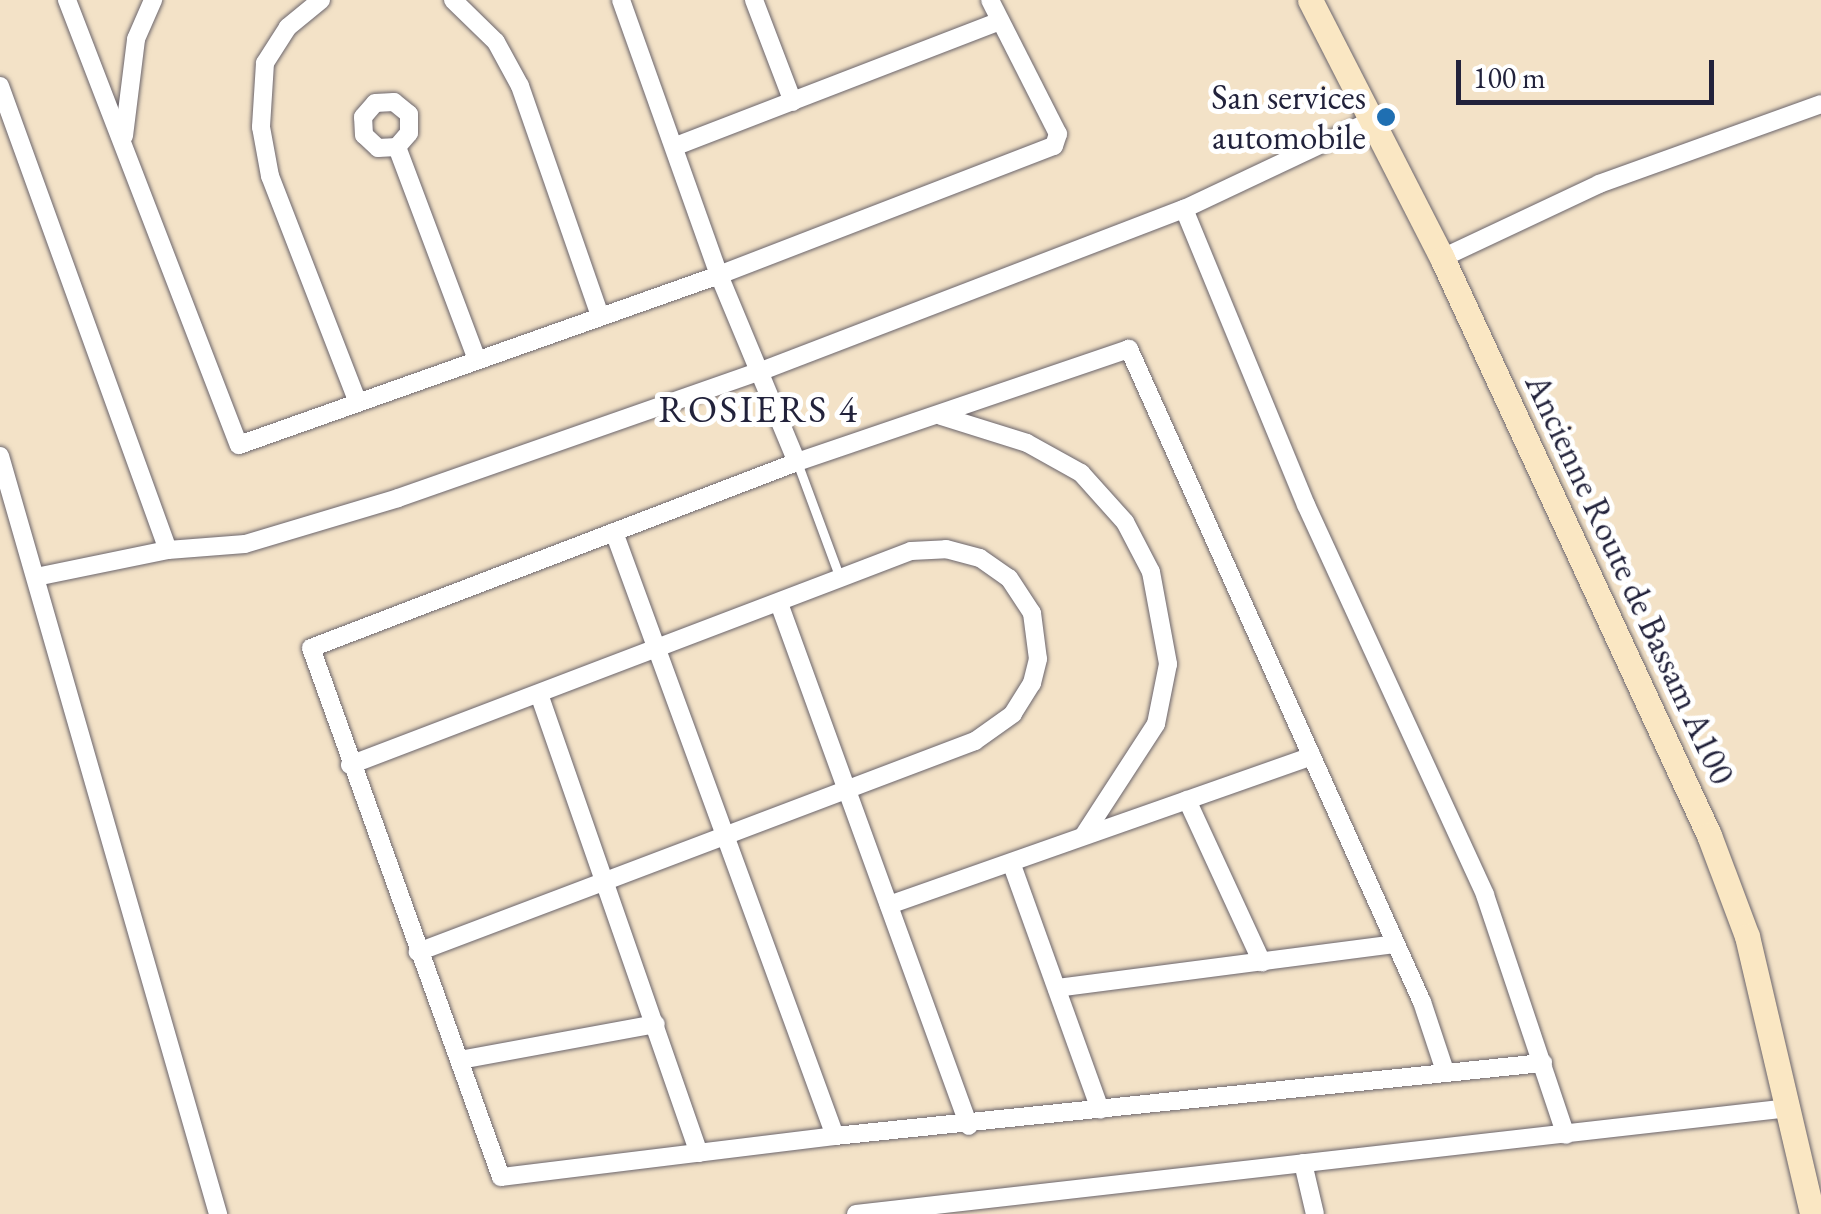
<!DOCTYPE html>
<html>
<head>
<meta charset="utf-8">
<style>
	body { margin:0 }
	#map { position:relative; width:1821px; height:1214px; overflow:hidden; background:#f3e2c7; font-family:"EB Garamond",serif }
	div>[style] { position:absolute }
	.roads { filter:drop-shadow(0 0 2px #6b656c) drop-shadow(0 0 2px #6b656c) }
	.service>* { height:9px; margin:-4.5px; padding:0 4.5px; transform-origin:4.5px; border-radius:4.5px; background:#fff }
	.minor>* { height:18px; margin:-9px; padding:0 9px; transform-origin:9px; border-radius:9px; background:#fff }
	.secondary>* { height:25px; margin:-12.5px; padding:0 12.5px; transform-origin:12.5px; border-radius:12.5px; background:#fae7c3 }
	.dots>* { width:28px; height:28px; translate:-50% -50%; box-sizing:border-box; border:5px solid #fff; border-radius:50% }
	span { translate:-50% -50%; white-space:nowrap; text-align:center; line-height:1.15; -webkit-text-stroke:10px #fff; paint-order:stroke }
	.poi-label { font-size:35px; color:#22223b }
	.right { translate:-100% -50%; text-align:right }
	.street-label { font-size:35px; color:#22223b }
	.neighbourhood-label { font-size:38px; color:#22223b; letter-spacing:2.5px }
	.scale { position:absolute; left:1456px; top:60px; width:258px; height:45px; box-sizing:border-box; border:5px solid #22223b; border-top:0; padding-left:12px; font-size:30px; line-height:35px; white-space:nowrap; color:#22223b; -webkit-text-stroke:8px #fff; paint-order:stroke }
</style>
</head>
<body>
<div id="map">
	<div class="roads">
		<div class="service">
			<div style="left:797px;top:462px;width:124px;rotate:69.7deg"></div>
		</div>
		<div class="minor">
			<div style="left:67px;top:0;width:477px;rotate:68.9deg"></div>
			<div style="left:239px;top:445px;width:509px;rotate:-19.5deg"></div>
			<div style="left:719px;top:275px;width:359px;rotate:-21.1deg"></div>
			<div style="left:1054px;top:146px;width:13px;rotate:-72deg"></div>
			<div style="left:1058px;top:134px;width:150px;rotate:-116.9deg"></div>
			<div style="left:321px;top:0;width:43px;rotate:140.7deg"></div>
			<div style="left:288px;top:27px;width:43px;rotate:122.6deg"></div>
			<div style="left:265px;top:63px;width:64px;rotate:93.6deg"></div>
			<div style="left:261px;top:127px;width:50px;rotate:79.6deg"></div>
			<div style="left:270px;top:176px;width:243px;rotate:68.8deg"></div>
			<div style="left:453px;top:0;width:60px;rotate:44.3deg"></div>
			<div style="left:496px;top:42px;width:50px;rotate:61.4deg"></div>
			<div style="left:520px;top:86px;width:244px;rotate:70.8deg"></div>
			<div style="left:621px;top:0;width:292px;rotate:70.4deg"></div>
			<div style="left:719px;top:275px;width:203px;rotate:67.4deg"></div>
			<div style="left:754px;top:0;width:109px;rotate:69.1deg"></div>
			<div style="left:0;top:86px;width:493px;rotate:70.1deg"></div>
			<div style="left:124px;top:136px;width:98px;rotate:-82.9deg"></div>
			<div style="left:136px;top:39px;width:43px;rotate:-66.4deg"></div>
			<div style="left:676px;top:146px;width:347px;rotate:-21.1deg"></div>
			<div style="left:397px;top:147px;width:19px;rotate:177deg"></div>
			<div style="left:378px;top:148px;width:19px;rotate:-137deg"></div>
			<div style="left:364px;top:135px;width:18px;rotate:-93deg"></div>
			<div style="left:363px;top:117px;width:18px;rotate:-49deg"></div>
			<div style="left:375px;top:103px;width:19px;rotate:-3deg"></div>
			<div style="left:394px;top:102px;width:19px;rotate:39deg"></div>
			<div style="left:409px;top:114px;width:19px;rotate:90deg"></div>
			<div style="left:409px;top:133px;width:18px;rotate:131deg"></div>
			<div style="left:397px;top:147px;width:228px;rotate:69.4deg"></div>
			<div style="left:1184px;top:209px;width:320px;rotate:67.6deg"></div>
			<div style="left:1306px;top:505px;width:429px;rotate:65.3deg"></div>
			<div style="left:1485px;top:895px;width:253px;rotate:71.4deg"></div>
			<div style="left:1442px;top:258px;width:174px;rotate:-25.2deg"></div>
			<div style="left:1599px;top:184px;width:236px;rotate:-19.8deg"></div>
			<div style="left:941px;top:416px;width:90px;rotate:17.4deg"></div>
			<div style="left:1027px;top:443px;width:62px;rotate:29.1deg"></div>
			<div style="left:1081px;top:473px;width:66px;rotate:48.1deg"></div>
			<div style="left:1125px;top:522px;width:56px;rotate:62.5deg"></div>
			<div style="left:1151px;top:572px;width:94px;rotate:79.5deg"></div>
			<div style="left:1168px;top:664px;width:61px;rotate:101.3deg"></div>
			<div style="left:1156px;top:724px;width:132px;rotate:123deg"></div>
			<div style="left:0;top:456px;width:789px;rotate:73.95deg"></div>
			<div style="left:614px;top:532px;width:643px;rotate:69.9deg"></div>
			<div style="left:36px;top:577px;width:135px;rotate:-11.6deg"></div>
			<div style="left:168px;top:550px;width:77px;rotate:-4.5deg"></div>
			<div style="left:245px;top:544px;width:160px;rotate:-16.7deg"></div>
			<div style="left:398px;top:498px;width:388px;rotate:-19.3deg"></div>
			<div style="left:764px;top:370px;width:450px;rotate:-21deg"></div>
			<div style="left:1184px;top:209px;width:208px;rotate:-25.3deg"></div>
			<div style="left:780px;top:606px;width:553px;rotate:70.03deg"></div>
			<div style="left:539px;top:694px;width:486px;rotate:70.8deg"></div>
			<div style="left:350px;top:765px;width:600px;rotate:-20.88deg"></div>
			<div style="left:911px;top:551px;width:35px;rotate:-3deg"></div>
			<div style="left:946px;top:549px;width:35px;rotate:15deg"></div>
			<div style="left:980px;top:558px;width:35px;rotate:35deg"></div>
			<div style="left:1009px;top:578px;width:42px;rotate:56.7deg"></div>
			<div style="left:1032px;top:613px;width:46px;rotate:82.6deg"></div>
			<div style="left:1038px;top:659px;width:25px;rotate:104deg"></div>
			<div style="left:1032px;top:683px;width:36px;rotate:122deg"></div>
			<div style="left:1013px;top:714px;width:47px;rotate:144.6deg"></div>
			<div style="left:975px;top:741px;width:596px;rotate:159.25deg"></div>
			<div style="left:1187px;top:800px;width:179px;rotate:65.2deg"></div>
			<div style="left:1012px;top:865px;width:260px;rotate:70.2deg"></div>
			<div style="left:889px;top:905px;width:448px;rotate:-19.4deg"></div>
			<div style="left:1057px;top:988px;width:341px;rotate:-7.4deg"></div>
			<div style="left:460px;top:1060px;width:199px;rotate:-10.4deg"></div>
			<div style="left:1445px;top:1071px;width:73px;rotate:-108.4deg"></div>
			<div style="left:1422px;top:1002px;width:716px;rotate:-114.17deg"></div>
			<div style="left:1129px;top:349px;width:351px;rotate:161.2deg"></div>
			<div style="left:797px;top:462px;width:520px;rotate:159.06deg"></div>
			<div style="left:311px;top:648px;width:562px;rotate:70.24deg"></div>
			<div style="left:501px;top:1177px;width:337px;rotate:-7deg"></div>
			<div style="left:835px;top:1136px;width:712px;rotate:-5.89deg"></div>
			<div style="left:1303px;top:1163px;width:52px;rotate:76.8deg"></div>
			<div style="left:856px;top:1214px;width:939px;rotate:-6.48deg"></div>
		</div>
		<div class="secondary">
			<div style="left:1310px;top:0;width:290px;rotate:62.9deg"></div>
			<div style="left:1442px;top:258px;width:636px;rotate:65.17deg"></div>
			<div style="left:1709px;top:835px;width:108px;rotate:69.4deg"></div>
			<div style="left:1747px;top:936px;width:285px;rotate:76.8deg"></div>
		</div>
	</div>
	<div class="dots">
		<div style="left:1386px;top:117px;background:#1f6fb2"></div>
	</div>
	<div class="poi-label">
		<span class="right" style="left:1366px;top:117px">San services<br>automobile</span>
	</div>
	<div class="street-label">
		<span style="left:1630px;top:579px;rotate:65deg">Ancienne Route de Bassam A100</span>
	</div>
	<div class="neighbourhood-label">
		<span style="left:759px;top:409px">ROSIERS 4</span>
	</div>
	<div class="scale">100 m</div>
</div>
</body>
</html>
